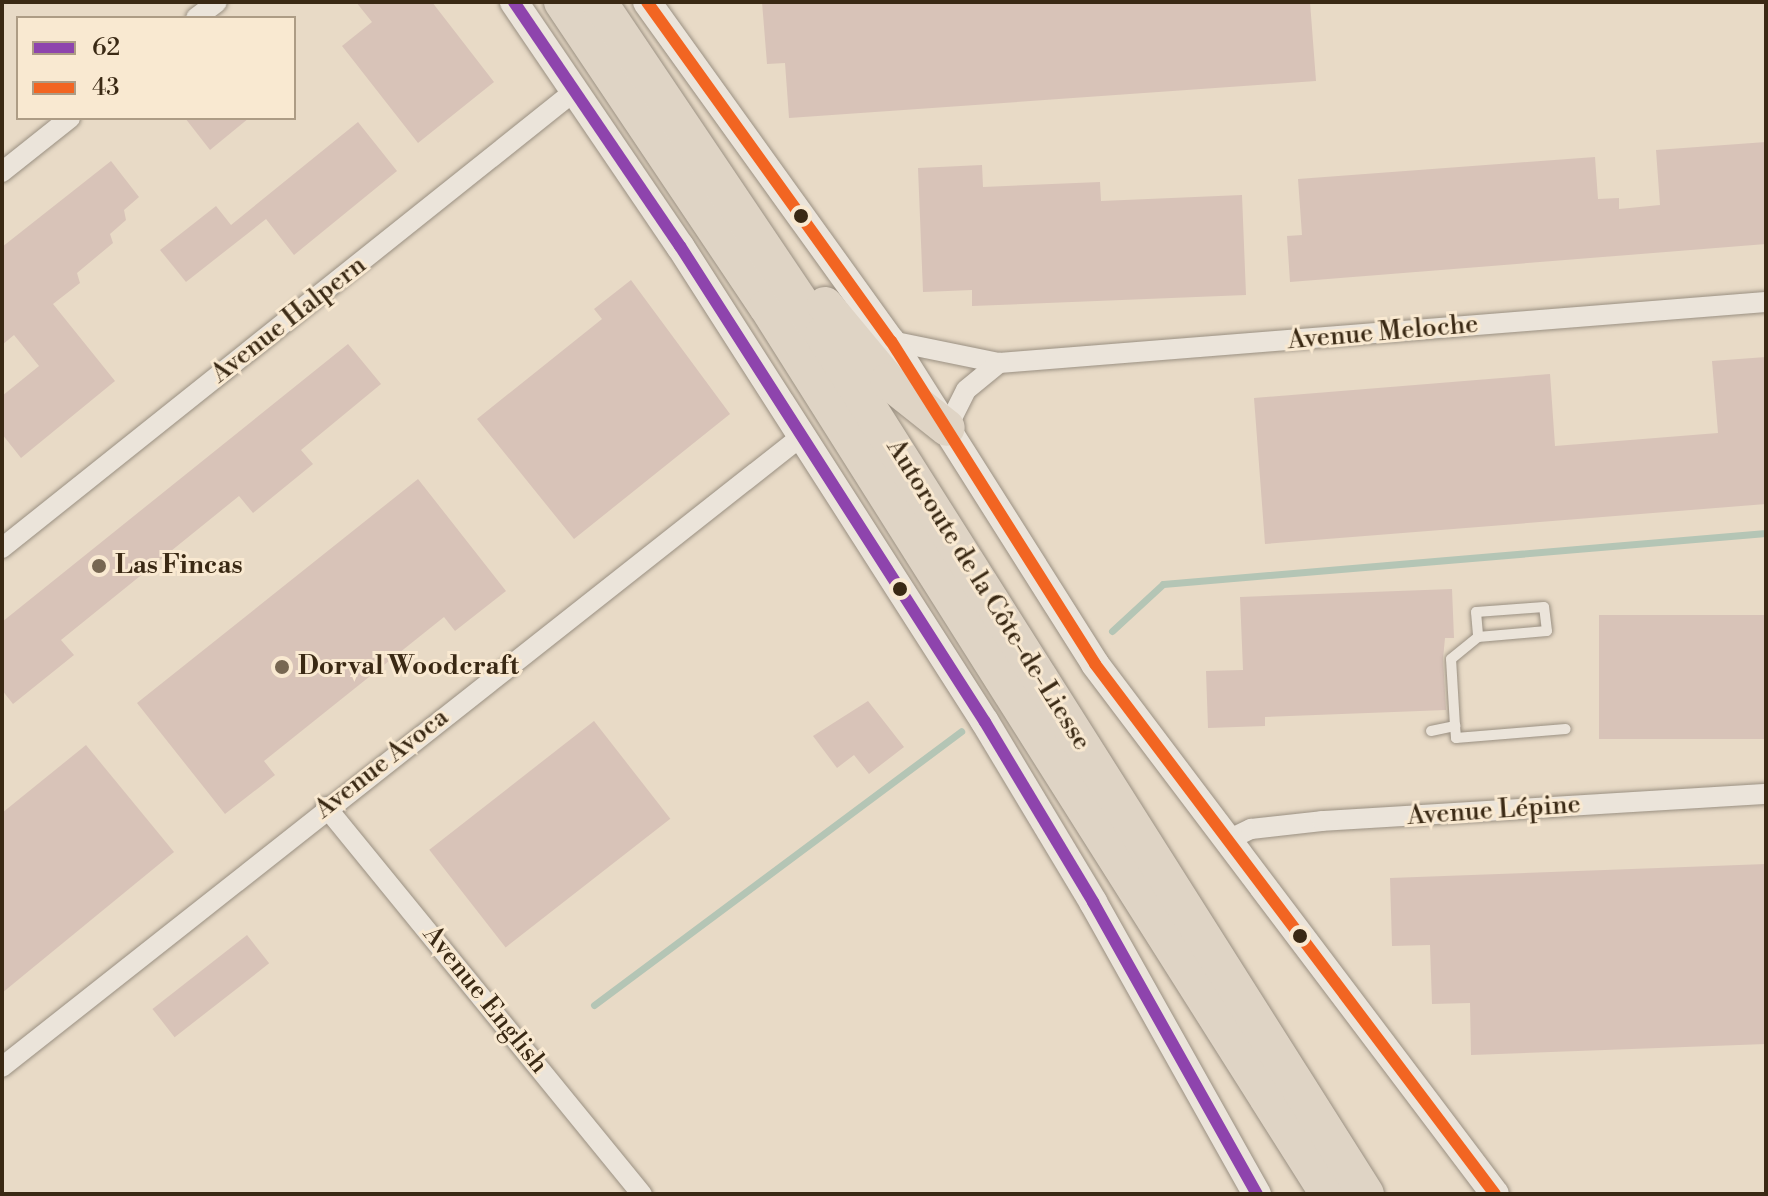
<!DOCTYPE html>
<html>
<head>
<meta charset="utf-8">
<style>
	body { margin:0 }
	#map { position:relative; width:1768px; height:1196px; overflow:hidden; background:#e8dac6; font-family:"Libre Bodoni",serif }
	div>[style] { position:absolute }
	.stream>* { height:7px; margin:-3.5px; padding:0 3.5px; transform-origin:3.5px; border-radius:3.5px; background:#b4c5b5 }
	.building>* { inset:0; background:#d8c3b8; transform-origin:0 0 }
	.roads { filter:drop-shadow(0 0 2px #9a9082) drop-shadow(0 0 2px #9a9082) }
	.service>* { height:10px; margin:-5px; padding:0 5px; transform-origin:5px; border-radius:5px; background:#ebe4da }
	.minor>* { height:20px; margin:-10px; padding:0 10px; transform-origin:10px; border-radius:10px; background:#ebe4da }
	.secondary>* { height:28px; margin:-14px; padding:0 14px; transform-origin:14px; border-radius:14px; background:#ebe4da }
	.motorway>* { height:36px; margin:-18px; padding:0 18px; transform-origin:18px; border-radius:18px; background:#dfd4c5 }
	.bus-1>* { height:12px; margin:-6px; padding:0 6px; transform-origin:6px; border-radius:6px; background:#8e44ad }
	.bus-2>* { height:12px; margin:-6px; padding:0 6px; transform-origin:6px; border-radius:6px; background:#f26522 }
	.dots>* { width:22px; height:22px; translate:-50% -50%; box-sizing:border-box; border:4px solid #f9e9d1; border-radius:50% }
	span { translate:-50% -50%; white-space:nowrap; text-align:center; line-height:1.15; -webkit-text-stroke:6px #f9e9d1; paint-order:stroke }
	.street-label { font-size:26px; color:#3a2914 }
	.poi-label { font-size:26px; color:#3a2914; font-weight:700 }
	.left { translate:0 -50%; text-align:left }
	.frame { position:absolute; inset:0; border:4px solid #3a2914; pointer-events:none }
	.legend { position:absolute; left:16px; top:16px; width:280px; height:104px; box-sizing:border-box; background:#f9e9d1; border:2px solid #ad9c85; margin:0; padding:10px 14px; list-style:none; font-size:24px; color:#3a2914 }
	.legend li { display:flex; align-items:center; gap:16px; height:40px }
	.legend b { width:40px; border:2px solid #ad9c85 }
</style>
</head>
<body>
<div id="map">
	<div class="stream">
		<div style="left:1112px;top:631px;width:69px;rotate:-42.7deg"></div>
		<div style="left:1163px;top:584px;width:605px;rotate:-4.83deg"></div>
		<div style="left:594px;top:1005px;width:458px;rotate:-36.7deg"></div>
	</div>
	<div class="building">
		<div style="clip-path:polygon(356px 2px,432px 2px,494px 82px,418px 143px,342px 46px,372px 22px)"></div>
		<div style="clip-path:polygon(762px 2px,1310px 2px,1316px 81px,789px 118px,785px 63px,767px 64px)"></div>
		<div style="clip-path:polygon(185px 118px,249px 118px,210px 150px)"></div>
		<div style="clip-path:polygon(358px 122px,397px 171px,294px 255px,266px 219px,186px 282px,160px 250px,216px 206px,231px 225px)"></div>
		<div style="clip-path:polygon(1766px 142px,1766px 244px,1290px 282px,1287px 236px,1302px 235px,1298px 179px,1595px 157px,1598px 199px,1619px 198px,1619px 209px,1660px 205px,1656px 150px)"></div>
		<div style="clip-path:polygon(111px 161px,139px 197px,124px 210px,126px 220px,110px 234px,113px 243px,77px 273px,80px 283px,53px 304px,115px 381px,21px 458px,2px 434px,2px 396px,39px 366px,14px 335px,2px 345px,2px 247px)"></div>
		<div style="clip-path:polygon(982px 165px,983px 187px,1100px 182px,1101px 201px,1242px 195px,1246px 295px,972px 306px,972px 290px,923px 292px,918px 168px)"></div>
		<div style="clip-path:polygon(631px 280px,730px 414px,574px 539px,477px 419px,602px 319px,594px 309px)"></div>
		<div style="clip-path:polygon(348px 344px,381px 384px,301px 450px,313px 464px,253px 513px,239px 496px,61px 640px,74px 655px,13px 704px,2px 690px,2px 622px)"></div>
		<div style="clip-path:polygon(1766px 357px,1766px 504px,1265px 544px,1254px 398px,1550px 374px,1555px 446px,1718px 433px,1712px 361px)"></div>
		<div style="clip-path:polygon(418px 479px,506px 591px,455px 631px,444px 617px,264px 761px,275px 775px,225px 814px,137px 703px)"></div>
		<div style="clip-path:polygon(1452px 589px,1454px 638px,1445px 638px,1443px 659px,1446px 710px,1265px 717px,1265px 726px,1208px 728px,1206px 671px,1243px 670px,1240px 597px)"></div>
		<div style="left:1766px;top:615px;width:124px;height:167px;rotate:90deg"></div>
		<div style="clip-path:polygon(868px 701px,904px 747px,869px 774px,854px 755px,837px 768px,813px 736px)"></div>
		<div style="left:594px;top:721px;width:124px;height:209px;rotate:52deg"></div>
		<div style="clip-path:polygon(86px 745px,174px 852px,2px 993px,2px 813px)"></div>
		<div style="clip-path:polygon(1766px 864px,1766px 1044px,1471px 1055px,1470px 1003px,1432px 1004px,1430px 945px,1392px 946px,1390px 878px)"></div>
		<div style="left:247px;top:935px;width:36px;height:120px;rotate:52deg"></div>
	</div>
	<div class="roads">
		<div class="service">
			<div style="left:1455px;top:726px;width:12px;rotate:85deg"></div>
			<div style="left:1456px;top:738px;width:110px;rotate:-4.7deg"></div>
			<div style="left:1431px;top:731px;width:25px;rotate:-12deg"></div>
			<div style="left:1455px;top:726px;width:67px;rotate:-93.4deg"></div>
			<div style="left:1451px;top:659px;width:35px;rotate:-39deg"></div>
			<div style="left:1478px;top:637px;width:69px;rotate:-5deg"></div>
			<div style="left:1547px;top:631px;width:24px;rotate:-97deg"></div>
			<div style="left:1544px;top:607px;width:68px;rotate:175.8deg"></div>
			<div style="left:1476px;top:612px;width:25px;rotate:85deg"></div>
		</div>
		<div class="minor">
			<div style="left:196px;top:18px;width:26px;rotate:-37deg"></div>
			<div style="left:2px;top:172px;width:87px;rotate:-38.5deg"></div>
			<div style="left:891px;top:341px;width:110px;rotate:11.5deg"></div>
			<div style="left:999px;top:363px;width:769px;rotate:-4.55deg"></div>
			<div style="left:947px;top:428px;width:42px;rotate:-63.4deg"></div>
			<div style="left:966px;top:390px;width:43px;rotate:-39.3deg"></div>
			<div style="left:2px;top:548px;width:734px;rotate:-38.59deg"></div>
			<div style="left:326px;top:807px;width:500px;rotate:50.8deg"></div>
			<div style="left:1226px;top:841px;width:28px;rotate:-26deg"></div>
			<div style="left:1251px;top:829px;width:71px;rotate:-6.4deg"></div>
			<div style="left:1322px;top:821px;width:445px;rotate:-3.5deg"></div>
			<div style="left:2px;top:1067px;width:1020px;rotate:-38.27deg"></div>
		</div>
		<div class="secondary">
			<div style="left:514px;top:2px;width:295px;rotate:55.8deg"></div>
			<div style="left:680px;top:246px;width:565px;rotate:57.35deg"></div>
			<div style="left:985px;top:722px;width:210px;rotate:59deg"></div>
			<div style="left:1093px;top:902px;width:335px;rotate:60.7deg"></div>
			<div style="left:647px;top:2px;width:418px;rotate:54.3deg"></div>
			<div style="left:891px;top:341px;width:382px;rotate:57.7deg"></div>
			<div style="left:1095px;top:664px;width:664px;rotate:52.96deg"></div>
		</div>
		<div class="motorway">
			<div style="left:562px;top:2px;width:367px;rotate:56.1deg"></div>
			<div style="left:767px;top:307px;width:1050px;rotate:57.69deg"></div>
			<div style="left:599px;top:2px;width:401px;rotate:56.1deg"></div>
			<div style="left:823px;top:335px;width:1016px;rotate:57.7deg"></div>
			<div style="left:825px;top:305px;width:99px;rotate:50.3deg"></div>
			<div style="left:888px;top:381px;width:75px;rotate:38.5deg"></div>
		</div>
	</div>
	<div class="bus-1">
		<div style="left:514px;top:2px;width:295px;rotate:55.8deg"></div>
		<div style="left:680px;top:246px;width:565px;rotate:57.35deg"></div>
		<div style="left:985px;top:722px;width:210px;rotate:59deg"></div>
		<div style="left:1093px;top:902px;width:335px;rotate:60.7deg"></div>
	</div>
	<div class="bus-2">
		<div style="left:647px;top:2px;width:418px;rotate:54.3deg"></div>
		<div style="left:891px;top:341px;width:382px;rotate:57.7deg"></div>
		<div style="left:1095px;top:664px;width:664px;rotate:52.96deg"></div>
	</div>
	<div class="dots">
		<div style="left:801px;top:216px;background:#3a2914"></div>
		<div style="left:99px;top:566px;background:#776752"></div>
		<div style="left:900px;top:589px;background:#3a2914"></div>
		<div style="left:282px;top:667px;background:#776752"></div>
		<div style="left:1300px;top:936px;background:#3a2914"></div>
	</div>
	<div class="street-label">
		<span style="left:289px;top:320px;rotate:-38deg">Avenue Halpern</span>
		<span style="left:1383px;top:333px;rotate:-5deg">Avenue Meloche</span>
		<span style="left:988px;top:595px;rotate:58deg">Autoroute de la Côte-de-Liesse</span>
		<span style="left:382px;top:764px;rotate:-38deg">Avenue Avoca</span>
		<span style="left:1494px;top:811px;rotate:-4deg">Avenue Lépine</span>
		<span style="left:485px;top:1000px;rotate:51deg">Avenue English</span>
	</div>
	<div class="poi-label">
		<span class="left" style="left:115px;top:566px">Las Fincas</span>
		<span class="left" style="left:298px;top:667px">Dorval Woodcraft</span>
	</div>
	<div class="frame"></div>
	<ul class="legend">
	<li><b style="height:10px;background:#8e44ad"></b>62</li>
	<li><b style="height:10px;background:#f26522"></b>43</li>
	</ul>
</div>
</body>
</html>
